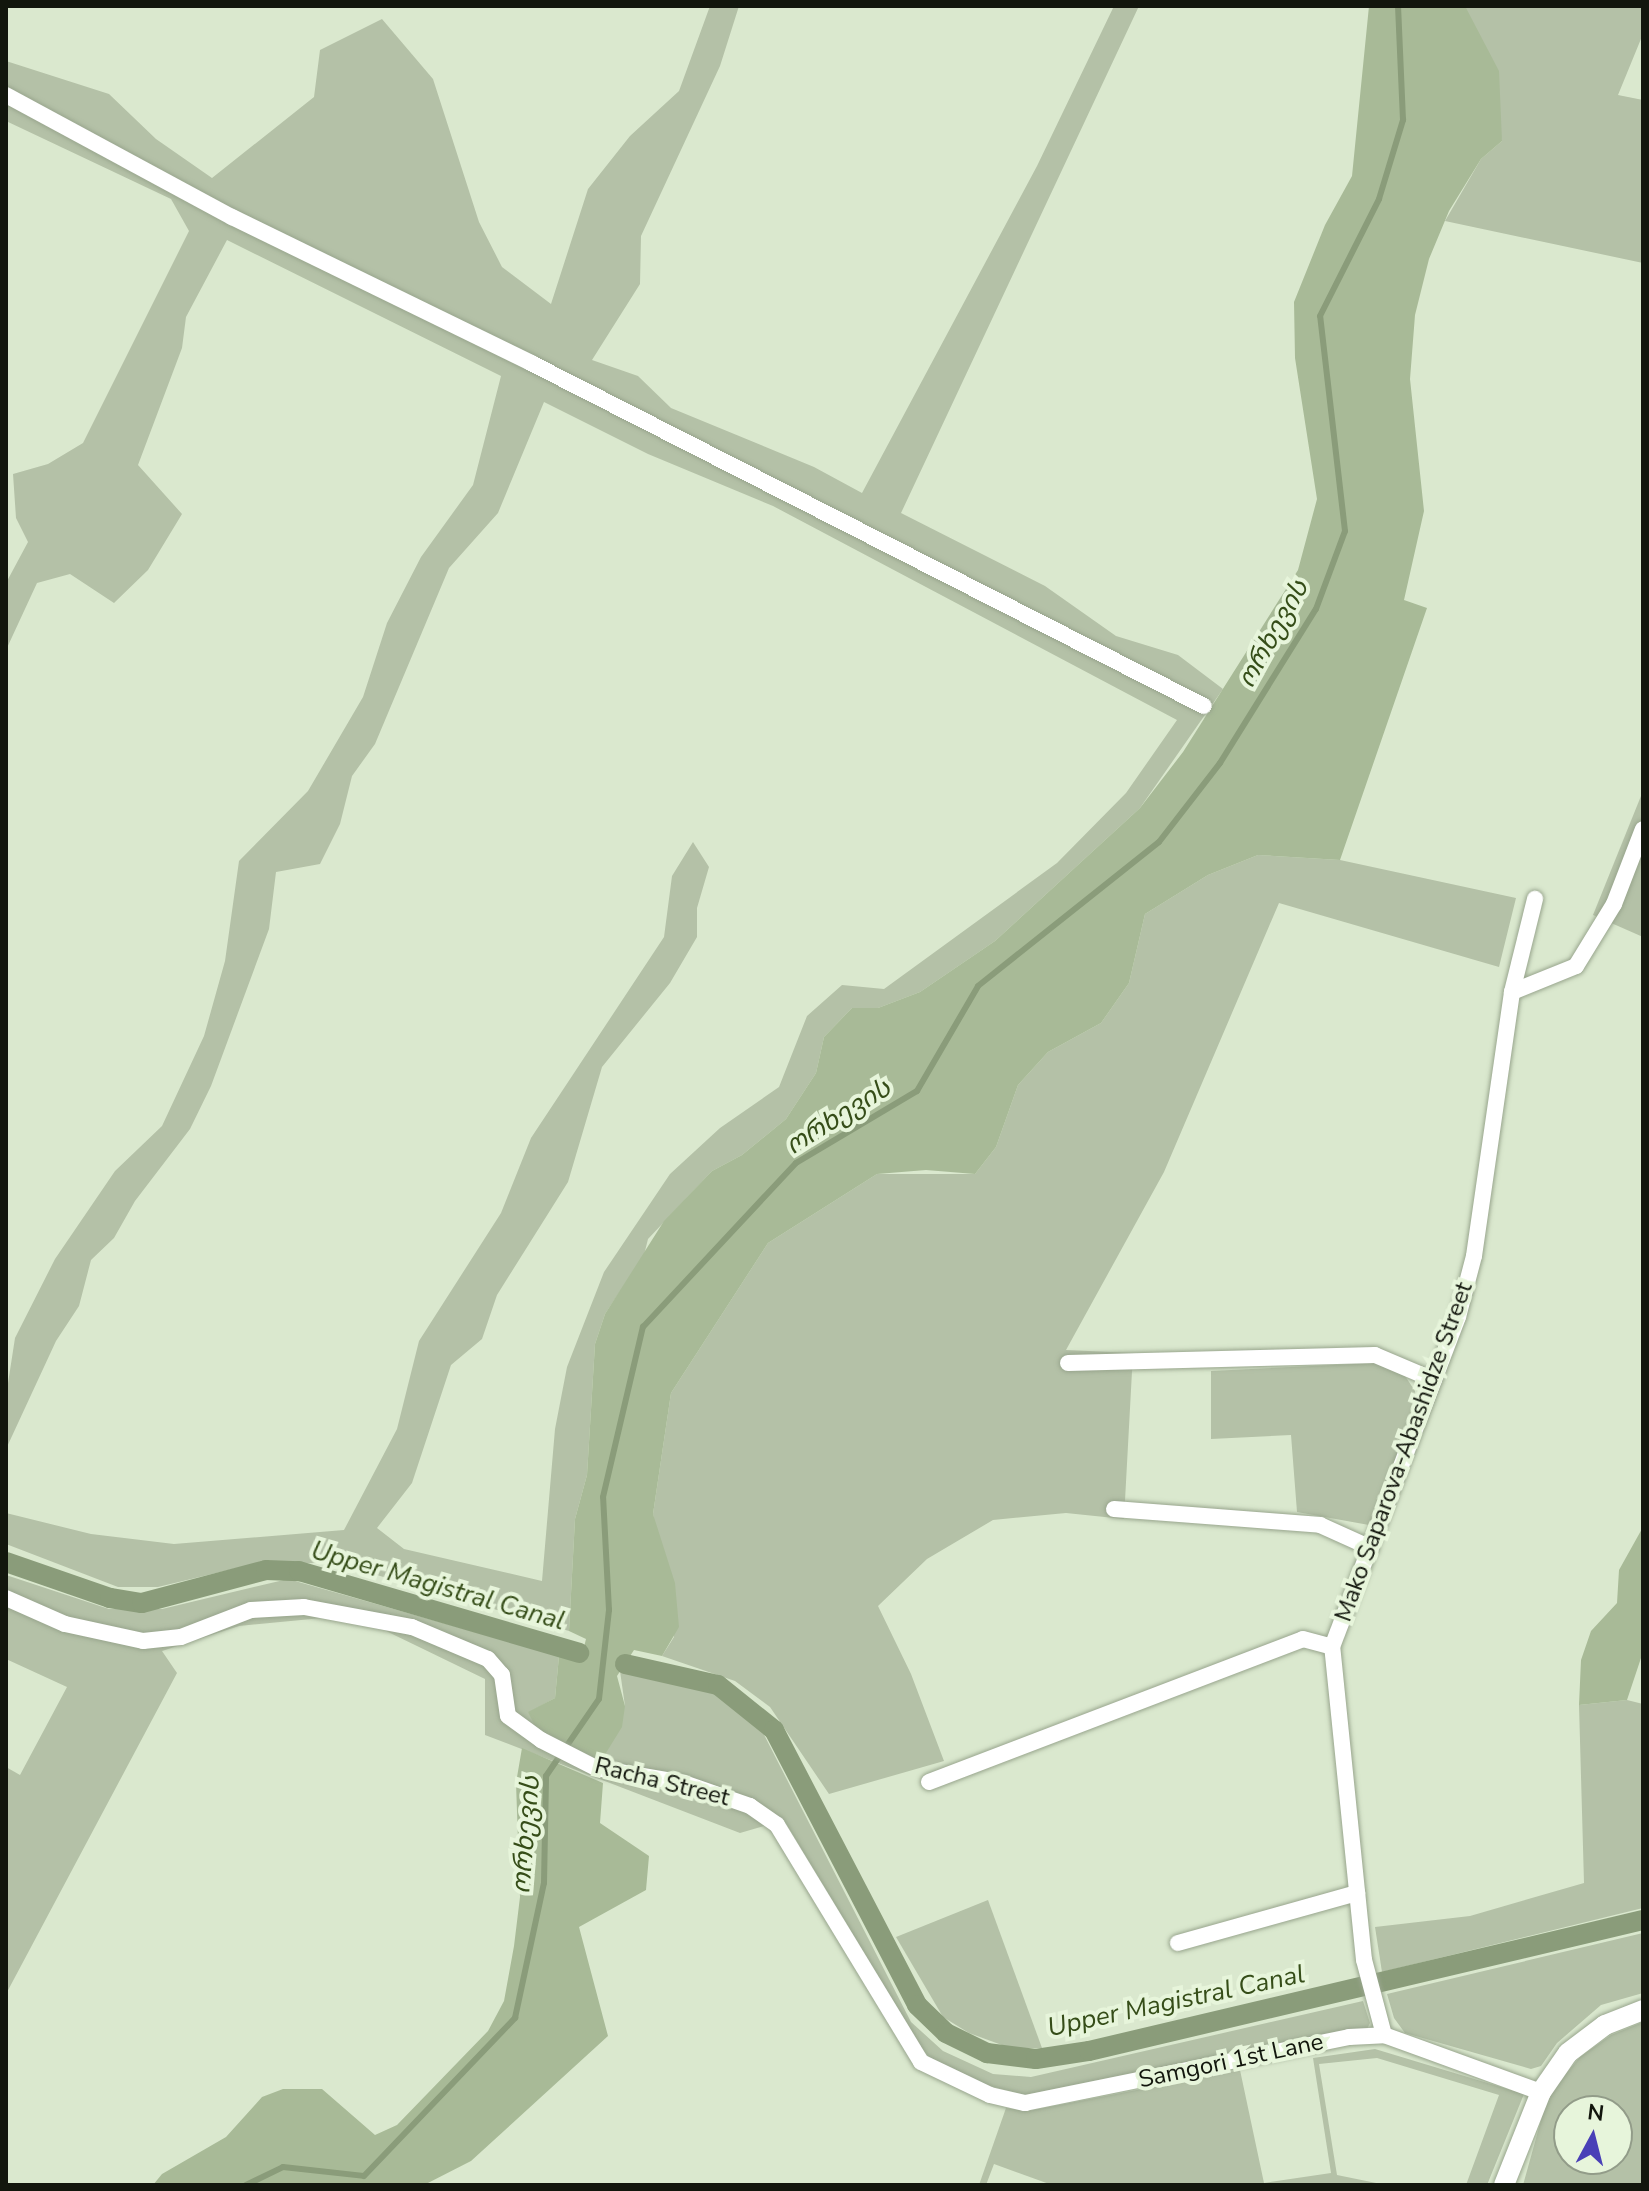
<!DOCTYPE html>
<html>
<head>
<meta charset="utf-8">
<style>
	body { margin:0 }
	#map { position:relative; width:1649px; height:2191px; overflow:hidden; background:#dae8ce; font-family:"Nunito Sans","Noto Sans Georgian",sans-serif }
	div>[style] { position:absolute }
	.green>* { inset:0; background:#b4c1a7 }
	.forest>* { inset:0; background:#a8ba97 }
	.stream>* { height:6px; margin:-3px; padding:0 3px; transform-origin:3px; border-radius:3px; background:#8a9c7a }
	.canal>* { height:20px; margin:-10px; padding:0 10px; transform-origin:10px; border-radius:10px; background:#8a9c7a }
	.roads { filter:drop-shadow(0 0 2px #98a58d) drop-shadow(0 0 2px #98a58d) }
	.minor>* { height:16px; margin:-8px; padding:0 8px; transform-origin:8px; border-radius:8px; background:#fff }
	.tertiary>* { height:20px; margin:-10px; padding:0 10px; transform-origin:10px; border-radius:10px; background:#fff }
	span { translate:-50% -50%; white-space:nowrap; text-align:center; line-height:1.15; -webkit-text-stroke:8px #e7f5db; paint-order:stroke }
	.street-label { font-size:24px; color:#12160d }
	.water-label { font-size:26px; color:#354d18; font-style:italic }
	.frame { position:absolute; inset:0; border:8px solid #12160d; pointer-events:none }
	.north { position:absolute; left:1553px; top:2095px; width:80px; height:80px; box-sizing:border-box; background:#e7f5db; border:2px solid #929c89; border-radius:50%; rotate:7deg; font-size:22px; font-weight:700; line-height:32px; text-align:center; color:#12160d }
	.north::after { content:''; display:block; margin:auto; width:28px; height:36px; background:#4940b7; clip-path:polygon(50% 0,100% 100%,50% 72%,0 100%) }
</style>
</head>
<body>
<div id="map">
	<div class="green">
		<div style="clip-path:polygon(710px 6px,739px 6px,720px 66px,641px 236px,640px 284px,592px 360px,638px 376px,671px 408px,814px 467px,862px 493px,1037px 166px,1114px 6px,1139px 6px,901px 513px,1045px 586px,1116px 636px,1178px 655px,1223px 689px,1140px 808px,995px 941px,920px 992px,878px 1008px,852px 1008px,824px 1037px,816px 1073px,786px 1119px,742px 1155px,712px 1171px,648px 1239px,644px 1255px,605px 1314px,595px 1344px,587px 1475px,575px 1519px,569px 1631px,332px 1562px,241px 1567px,158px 1587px,118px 1587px,6px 1544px,6px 1513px,91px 1534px,174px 1544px,344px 1530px,397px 1429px,419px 1341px,501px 1213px,531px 1138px,664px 937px,672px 876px,693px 842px,709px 867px,697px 908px,697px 937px,670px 983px,602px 1067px,568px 1182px,497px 1295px,482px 1339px,451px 1365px,412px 1483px,377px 1528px,404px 1549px,542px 1581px,555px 1429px,567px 1367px,604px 1272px,670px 1174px,720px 1128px,779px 1087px,807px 1016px,842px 985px,884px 989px,1057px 863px,1126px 793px,1177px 720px,773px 506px,648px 454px,544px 402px,498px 513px,449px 568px,375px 744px,352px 776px,340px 824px,320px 864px,276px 872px,269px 929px,211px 1086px,190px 1129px,135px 1201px,114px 1238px,91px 1260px,79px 1306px,56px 1341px,6px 1449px,6px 1396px,15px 1338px,55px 1259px,115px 1171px,162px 1126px,204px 1036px,225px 961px,239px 861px,308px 791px,363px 697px,387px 623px,421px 557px,473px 485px,501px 376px,227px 240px,186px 317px,182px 348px,138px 465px,182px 514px,148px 570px,114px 603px,70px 574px,37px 583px,6px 650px,6px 583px,28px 542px,16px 518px,13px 474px,48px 464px,83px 443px,189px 231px,171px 199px,6px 121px,6px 61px,109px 94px,156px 139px,212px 178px,314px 97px,320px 50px,382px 19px,433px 79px,479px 222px,502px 267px,551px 304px,588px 189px,630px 136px,679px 91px)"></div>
		<div style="clip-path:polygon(1465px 6px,1643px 6px,1643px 34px,1618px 95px,1643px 100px,1643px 263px,1445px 221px,1481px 159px,1502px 141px)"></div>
		<div style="clip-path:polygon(1643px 791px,1643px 937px,1593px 915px)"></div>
		<div style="clip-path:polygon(1258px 855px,1340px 860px,1516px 898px,1499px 967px,1279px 903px,1164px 1172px,1066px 1350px,1133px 1353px,1124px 1519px,1066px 1513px,993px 1520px,927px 1559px,878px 1606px,911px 1674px,944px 1761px,829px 1794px,770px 1707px,735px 1681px,662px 1656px,674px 1637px,653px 1514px,671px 1393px,768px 1243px,877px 1174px,975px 1174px,996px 1147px,1018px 1085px,1048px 1052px,1101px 1023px,1129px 983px,1145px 914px,1208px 875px)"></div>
		<div style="clip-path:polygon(1375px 1363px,1405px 1376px,1415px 1391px,1414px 1416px,1369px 1525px,1297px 1512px,1291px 1435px,1211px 1439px,1211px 1371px)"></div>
		<div style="clip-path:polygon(6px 1575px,109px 1609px,162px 1609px,288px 1579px,559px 1656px,555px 1698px,528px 1713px,625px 1706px,620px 1671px,688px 1681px,729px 1698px,759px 1725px,911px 2022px,943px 2051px,993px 2074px,1031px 2077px,1363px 2001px,1370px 2023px,1365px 2033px,1284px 2042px,1025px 2095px,978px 2083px,937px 2066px,923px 2050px,784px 1820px,740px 1833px,485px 1735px,485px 1679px,384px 1630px,322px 1618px,239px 1626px,162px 1651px,177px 1673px,6px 1994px,6px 1767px,20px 1775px,67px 1687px,6px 1659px)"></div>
		<div style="clip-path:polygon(1627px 1700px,1643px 1704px,1643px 1908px,1382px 1972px,1375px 1927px,1470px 1916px,1584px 1883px,1579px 1705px)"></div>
		<div style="clip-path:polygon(988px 1900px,1042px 2048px,1010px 2048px,969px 2033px,943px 2017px,896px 1937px)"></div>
		<div style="clip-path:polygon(1643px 1933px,1643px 1993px,1601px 2005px,1557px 2043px,1541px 2066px,1531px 2069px,1405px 2033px,1394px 2018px,1387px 1994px)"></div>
		<div style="clip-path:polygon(evenodd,1643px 2022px,1643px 2185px,1523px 2185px,1548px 2095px,1580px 2057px,1611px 2035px,1643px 2022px,1569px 2111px,1617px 2111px,1617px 2159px,1569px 2159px,1569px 2111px)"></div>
		<div style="clip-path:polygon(1375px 2049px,1524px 2094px,1487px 2185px,1466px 2185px,1499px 2095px,1377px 2058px,1319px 2064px,1337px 2175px,1386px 2185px,1052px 2185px,994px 2164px,986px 2185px,979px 2185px,1006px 2108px,1028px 2111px,1240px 2070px,1264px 2183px,1331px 2173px,1313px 2058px)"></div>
	</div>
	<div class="forest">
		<div style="clip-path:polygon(1369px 6px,1465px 6px,1499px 71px,1502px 141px,1481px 159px,1449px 211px,1429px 259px,1415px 315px,1410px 379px,1424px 511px,1404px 600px,1427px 608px,1340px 860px,1258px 855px,1208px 875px,1145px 914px,1129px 983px,1101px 1023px,1048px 1052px,1018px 1085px,996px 1147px,975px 1174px,926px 1170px,877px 1174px,768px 1243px,671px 1393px,653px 1514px,675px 1583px,679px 1627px,662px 1656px,634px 1650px,617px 1676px,625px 1706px,622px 1727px,601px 1761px,536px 1728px,528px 1712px,555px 1698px,559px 1656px,581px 1659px,586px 1639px,569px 1631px,575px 1519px,587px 1475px,595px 1344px,605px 1314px,664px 1221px,712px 1171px,742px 1155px,786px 1119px,816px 1073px,824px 1037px,852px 1008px,878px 1008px,920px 992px,995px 941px,1140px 808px,1183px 752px,1298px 570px,1317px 499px,1295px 358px,1294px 302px,1325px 225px,1352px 176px)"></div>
		<div style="clip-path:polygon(1643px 1527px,1643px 1652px,1627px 1700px,1579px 1705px,1581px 1660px,1591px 1631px,1617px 1603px,1619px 1570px)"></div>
		<div style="clip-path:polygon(522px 1748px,603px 1783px,600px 1823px,649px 1856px,646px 1890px,579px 1927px,608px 2036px,471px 2161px,424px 2185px,153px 2185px,162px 2174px,226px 2137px,262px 2097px,283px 2089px,322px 2089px,375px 2135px,397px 2125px,488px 2031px,504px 2001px,514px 1946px,520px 1897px,516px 1783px)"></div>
	</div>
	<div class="stream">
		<div style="left:246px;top:2185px;width:41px;rotate:-25.9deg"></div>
		<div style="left:283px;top:2167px;width:81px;rotate:6.3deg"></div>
		<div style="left:364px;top:2176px;width:219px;rotate:-46.3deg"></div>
		<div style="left:515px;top:2018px;width:138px;rotate:-77.9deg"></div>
		<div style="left:544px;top:1883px;width:107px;rotate:-88.9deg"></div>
		<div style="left:546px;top:1776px;width:93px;rotate:-55.5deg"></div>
		<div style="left:599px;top:1699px;width:90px;rotate:-83.6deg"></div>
		<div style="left:609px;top:1610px;width:113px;rotate:-93deg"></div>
		<div style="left:603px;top:1497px;width:175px;rotate:-76.8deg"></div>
		<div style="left:643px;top:1327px;width:224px;rotate:-47deg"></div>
		<div style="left:796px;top:1163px;width:141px;rotate:-30.8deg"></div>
		<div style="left:917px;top:1091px;width:121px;rotate:-59.8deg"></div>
		<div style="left:978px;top:986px;width:231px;rotate:-38.5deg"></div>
		<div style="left:1159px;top:842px;width:100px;rotate:-52.3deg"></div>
		<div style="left:1220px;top:763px;width:181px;rotate:-58.1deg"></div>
		<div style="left:1316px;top:609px;width:83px;rotate:-69.6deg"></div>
		<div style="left:1345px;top:531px;width:216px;rotate:-96.6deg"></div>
		<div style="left:1320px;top:316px;width:131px;rotate:-63.2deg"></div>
		<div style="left:1379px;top:199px;width:83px;rotate:-73.1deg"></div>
		<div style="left:1403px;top:120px;width:114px;rotate:-92.5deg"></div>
	</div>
	<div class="canal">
		<div style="left:6px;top:1562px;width:110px;rotate:19.1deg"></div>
		<div style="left:110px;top:1598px;width:32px;rotate:9deg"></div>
		<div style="left:142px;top:1603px;width:128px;rotate:-14.9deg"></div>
		<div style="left:266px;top:1570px;width:33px;rotate:2deg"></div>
		<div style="left:299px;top:1571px;width:292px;rotate:16.3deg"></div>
		<div style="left:625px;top:1664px;width:95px;rotate:12.7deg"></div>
		<div style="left:718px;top:1685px;width:72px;rotate:38.8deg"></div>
		<div style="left:774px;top:1730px;width:310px;rotate:62.5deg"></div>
		<div style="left:917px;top:2005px;width:40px;rotate:44deg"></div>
		<div style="left:946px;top:2033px;width:46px;rotate:26deg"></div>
		<div style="left:987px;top:2053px;width:49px;rotate:7deg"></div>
		<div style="left:1036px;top:2059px;width:54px;rotate:-8.6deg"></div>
		<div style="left:1089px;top:2051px;width:569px;rotate:-13.3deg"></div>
	</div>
	<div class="roads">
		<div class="minor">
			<div style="left:6px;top:95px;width:257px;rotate:28.4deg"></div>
			<div style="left:232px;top:217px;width:333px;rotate:26deg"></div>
			<div style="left:531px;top:363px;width:755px;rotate:27.01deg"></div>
			<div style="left:1512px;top:992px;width:69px;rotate:-22.1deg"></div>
			<div style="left:1576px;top:966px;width:73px;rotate:-58.5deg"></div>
			<div style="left:1614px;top:904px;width:80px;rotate:-68.9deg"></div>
			<div style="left:1068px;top:1363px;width:307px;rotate:-1.5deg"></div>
			<div style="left:1375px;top:1355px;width:64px;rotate:23deg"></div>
			<div style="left:1114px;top:1509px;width:207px;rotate:4.4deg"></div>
			<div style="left:1320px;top:1525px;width:56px;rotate:24.3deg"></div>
			<div style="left:6px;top:1598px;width:64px;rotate:23.8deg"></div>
			<div style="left:65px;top:1624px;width:80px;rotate:12.3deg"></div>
			<div style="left:143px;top:1641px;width:38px;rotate:-6deg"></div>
			<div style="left:181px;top:1637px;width:75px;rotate:-21.1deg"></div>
			<div style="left:251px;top:1610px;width:53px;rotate:-3.2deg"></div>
			<div style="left:304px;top:1607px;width:110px;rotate:10.5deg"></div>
			<div style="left:412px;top:1627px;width:82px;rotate:22.8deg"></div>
			<div style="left:488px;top:1659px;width:21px;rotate:49deg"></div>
			<div style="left:502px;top:1675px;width:41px;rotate:81.7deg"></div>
			<div style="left:508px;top:1716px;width:41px;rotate:36deg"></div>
			<div style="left:541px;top:1740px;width:62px;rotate:27deg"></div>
			<div style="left:596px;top:1768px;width:89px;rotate:9.7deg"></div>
			<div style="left:684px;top:1783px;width:70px;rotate:19.2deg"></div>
			<div style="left:750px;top:1806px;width:33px;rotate:35deg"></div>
			<div style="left:777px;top:1825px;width:277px;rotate:58.7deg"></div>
			<div style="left:921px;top:2062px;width:76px;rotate:25.6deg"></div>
			<div style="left:990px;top:2095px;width:36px;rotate:13deg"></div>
			<div style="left:1025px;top:2103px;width:331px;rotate:-11.5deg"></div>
			<div style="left:1349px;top:2037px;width:35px;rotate:-3deg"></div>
			<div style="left:1384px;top:2035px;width:167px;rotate:20deg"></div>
			<div style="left:929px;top:1782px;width:400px;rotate:-20.9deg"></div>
			<div style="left:1303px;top:1639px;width:30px;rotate:15deg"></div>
			<div style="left:1178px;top:1943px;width:186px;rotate:-15.6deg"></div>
			<div style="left:1384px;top:2035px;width:78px;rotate:-104.9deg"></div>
			<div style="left:1364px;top:1960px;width:315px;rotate:-95.8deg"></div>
			<div style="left:1332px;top:1647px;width:353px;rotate:-69.1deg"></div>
			<div style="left:1458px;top:1317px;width:63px;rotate:-75.3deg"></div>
			<div style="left:1474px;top:1256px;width:267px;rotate:-81.8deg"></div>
			<div style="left:1512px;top:992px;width:96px;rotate:-76.1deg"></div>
		</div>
		<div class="tertiary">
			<div style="left:1504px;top:2185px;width:100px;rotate:-68.3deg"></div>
			<div style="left:1541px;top:2092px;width:47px;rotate:-55.3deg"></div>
			<div style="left:1568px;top:2053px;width:46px;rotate:-37.1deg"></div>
			<div style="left:1605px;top:2025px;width:41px;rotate:-21.5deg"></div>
		</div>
	</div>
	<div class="street-label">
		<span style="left:1404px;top:1452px;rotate:-70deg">Mako Saparova-Abashidze Street</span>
		<span style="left:662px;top:1782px;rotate:14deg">Racha Street</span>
		<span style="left:1231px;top:2061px;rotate:-12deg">Samgori 1st Lane</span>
	</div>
	<div class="water-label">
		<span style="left:1273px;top:634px;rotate:-61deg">ორხევის</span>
		<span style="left:838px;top:1117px;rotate:-32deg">ორხევის</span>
		<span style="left:438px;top:1586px;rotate:16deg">Upper Magistral Canal</span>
		<span style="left:526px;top:1835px;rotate:-85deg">ორხევის</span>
		<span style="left:1176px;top:2001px;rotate:-12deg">Upper Magistral Canal</span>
	</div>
	<div class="frame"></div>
	<div class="north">N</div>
</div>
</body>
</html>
